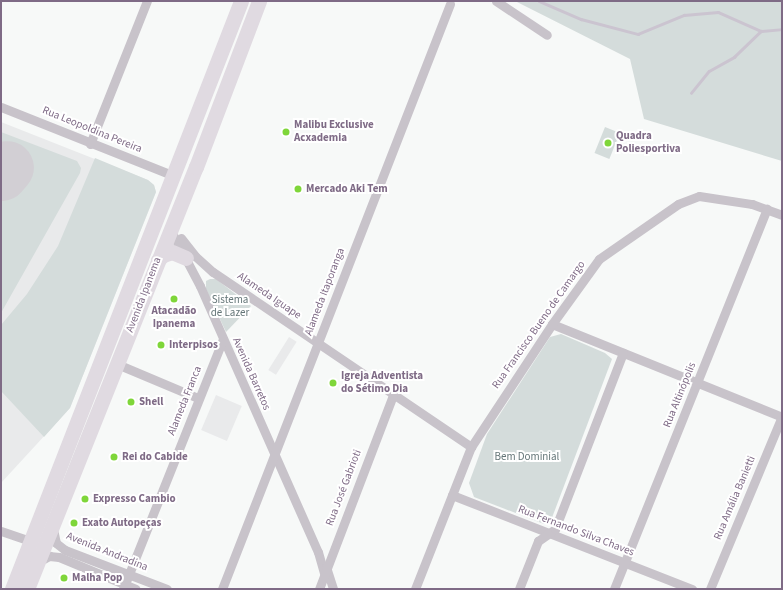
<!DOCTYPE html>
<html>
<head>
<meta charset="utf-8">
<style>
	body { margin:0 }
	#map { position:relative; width:783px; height:590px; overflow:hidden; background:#f7f9f8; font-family:"Source Sans 3",sans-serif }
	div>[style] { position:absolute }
	.built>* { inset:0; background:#e9eaeb; transform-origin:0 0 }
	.green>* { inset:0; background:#d4dcdb; transform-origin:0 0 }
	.stream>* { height:2.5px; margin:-1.25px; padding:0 1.25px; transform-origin:1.25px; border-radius:1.25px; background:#cbc4d0 }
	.taxiway>* { height:21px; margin:-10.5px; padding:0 10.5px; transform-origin:10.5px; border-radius:10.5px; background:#d2cfd4 }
	.runway>* { height:53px; margin:-26.5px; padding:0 26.5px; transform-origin:26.5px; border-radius:26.5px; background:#d2cfd4 }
	.minor>* { height:9px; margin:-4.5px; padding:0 4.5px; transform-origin:4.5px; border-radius:4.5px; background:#c8c3ca }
	.primary>* { height:15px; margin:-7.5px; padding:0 7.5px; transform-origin:7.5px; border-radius:7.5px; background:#e0dae1 }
	.dots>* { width:11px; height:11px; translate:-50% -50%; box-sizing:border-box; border:2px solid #fff; border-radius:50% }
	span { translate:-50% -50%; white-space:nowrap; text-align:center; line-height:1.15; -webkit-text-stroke:4px #fff; paint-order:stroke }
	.poi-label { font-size:11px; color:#7f6b86; font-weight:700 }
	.left { translate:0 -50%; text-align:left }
	.street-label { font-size:11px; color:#7f6b86 }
	.park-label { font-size:11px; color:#657678 }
	.frame { position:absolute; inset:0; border:2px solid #7f6b86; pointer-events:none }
</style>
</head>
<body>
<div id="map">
	<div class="built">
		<div style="clip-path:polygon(1px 122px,148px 180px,154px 185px,156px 192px,70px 408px,1px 483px)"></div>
		<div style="left:289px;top:337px;width:9px;height:39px;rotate:32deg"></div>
		<div style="left:216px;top:395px;width:28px;height:38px;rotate:23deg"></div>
	</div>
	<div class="green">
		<div style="clip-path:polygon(515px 1px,782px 1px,782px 161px,644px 119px,630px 59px)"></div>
		<div style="left:605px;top:127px;width:16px;height:28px;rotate:22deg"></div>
		<div style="clip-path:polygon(1px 132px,77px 161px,81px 168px,80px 173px,1px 313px,1px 193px,19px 174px,1px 158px)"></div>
		<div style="clip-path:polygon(95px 158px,148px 180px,154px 185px,156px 192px,70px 408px,44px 437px,1px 391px,1px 325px,27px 294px,58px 246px)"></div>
		<div style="clip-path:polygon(210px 279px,216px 279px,251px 306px,226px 332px,206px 289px,206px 281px)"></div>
		<div style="clip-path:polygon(561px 334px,605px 353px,612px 359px,550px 523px,544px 524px,474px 497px,469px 483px,487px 434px,550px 337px)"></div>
	</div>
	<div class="stream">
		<div style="left:539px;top:1px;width:46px;rotate:23.2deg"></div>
		<div style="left:581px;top:19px;width:59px;rotate:14.7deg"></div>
		<div style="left:638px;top:34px;width:50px;rotate:-22.4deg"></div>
		<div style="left:684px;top:15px;width:34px;rotate:-5deg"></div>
		<div style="left:718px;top:12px;width:47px;rotate:23.8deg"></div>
		<div style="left:761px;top:31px;width:21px;rotate:-5deg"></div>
		<div style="left:691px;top:93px;width:28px;rotate:-51deg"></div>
		<div style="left:709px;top:71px;width:29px;rotate:-29deg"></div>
		<div style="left:734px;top:57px;width:37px;rotate:-44deg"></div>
	</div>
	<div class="taxiway">
		<div style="left:1px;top:169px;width:14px;rotate:90deg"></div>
	</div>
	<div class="runway">
		<div style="left:1px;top:174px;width:9px;rotate:-49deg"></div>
	</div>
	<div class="minor">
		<div style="left:496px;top:1px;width:61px;rotate:33.7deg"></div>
		<div style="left:1px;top:107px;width:186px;rotate:21.7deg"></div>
		<div style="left:90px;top:144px;width:154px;rotate:-68.3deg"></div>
		<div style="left:170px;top:229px;width:64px;rotate:62.2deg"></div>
		<div style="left:200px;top:286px;width:291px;rotate:66.1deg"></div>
		<div style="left:318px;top:552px;width:22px;rotate:74deg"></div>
		<div style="left:181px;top:238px;width:23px;rotate:52deg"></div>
		<div style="left:195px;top:256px;width:24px;rotate:42deg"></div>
		<div style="left:213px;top:272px;width:312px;rotate:34.1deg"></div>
		<div style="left:552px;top:324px;width:248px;rotate:22deg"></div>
		<div style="left:117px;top:364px;width:88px;rotate:22.8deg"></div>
		<div style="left:452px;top:495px;width:258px;rotate:21.4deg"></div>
		<div style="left:53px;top:529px;width:14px;rotate:78deg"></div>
		<div style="left:56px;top:543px;width:11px;rotate:38deg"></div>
		<div style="left:65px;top:550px;width:109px;rotate:20.9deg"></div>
		<div style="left:1px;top:531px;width:31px;rotate:19deg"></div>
		<div style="left:38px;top:562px;width:13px;rotate:-29deg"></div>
		<div style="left:49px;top:556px;width:10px;rotate:6deg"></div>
		<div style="left:59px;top:557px;width:83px;rotate:22.6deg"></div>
		<div style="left:326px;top:567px;width:23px;rotate:72deg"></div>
		<div style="left:123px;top:589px;width:269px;rotate:-68.2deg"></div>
		<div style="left:222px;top:589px;width:628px;rotate:-68.71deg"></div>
		<div style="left:319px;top:589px;width:208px;rotate:-69.1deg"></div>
		<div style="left:415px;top:589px;width:153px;rotate:-68.5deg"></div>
		<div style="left:471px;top:447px;width:147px;rotate:-56.6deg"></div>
		<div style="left:552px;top:324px;width:80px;rotate:-54.1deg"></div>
		<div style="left:599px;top:259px;width:96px;rotate:-34.8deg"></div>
		<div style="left:678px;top:204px;width:22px;rotate:-21deg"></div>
		<div style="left:699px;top:196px;width:54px;rotate:8.6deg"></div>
		<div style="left:752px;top:204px;width:32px;rotate:20deg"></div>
		<div style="left:519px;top:589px;width:52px;rotate:-68.4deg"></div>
		<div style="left:538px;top:541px;width:21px;rotate:-35deg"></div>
		<div style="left:555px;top:529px;width:189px;rotate:-68.9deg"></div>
		<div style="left:614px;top:589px;width:410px;rotate:-68.1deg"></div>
		<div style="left:710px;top:589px;width:187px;rotate:-67.4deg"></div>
	</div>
	<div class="primary">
		<div style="left:158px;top:260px;width:7px;rotate:-45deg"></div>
		<div style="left:163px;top:255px;width:9px;rotate:-18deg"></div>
		<div style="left:172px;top:252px;width:15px;rotate:23deg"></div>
		<div style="left:12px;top:589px;width:631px;rotate:-68.72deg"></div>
		<div style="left:27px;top:589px;width:455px;rotate:-68.2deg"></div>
		<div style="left:196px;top:167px;width:178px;rotate:-69.2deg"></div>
	</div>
	<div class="dots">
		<div style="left:286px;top:132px;background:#7fd63a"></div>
		<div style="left:608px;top:143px;background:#7fd63a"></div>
		<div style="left:298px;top:189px;background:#7fd63a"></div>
		<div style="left:174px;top:299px;background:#7fd63a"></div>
		<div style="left:161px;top:345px;background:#7fd63a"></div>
		<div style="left:333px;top:383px;background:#7fd63a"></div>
		<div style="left:131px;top:402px;background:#7fd63a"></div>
		<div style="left:114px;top:457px;background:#7fd63a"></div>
		<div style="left:85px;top:499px;background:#7fd63a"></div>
		<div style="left:74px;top:523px;background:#7fd63a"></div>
		<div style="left:64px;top:578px;background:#7fd63a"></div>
	</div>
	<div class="poi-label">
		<span class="left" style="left:294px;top:132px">Malibu Exclusive<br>Acxademia</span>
		<span class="left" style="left:616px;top:143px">Quadra<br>Poliesportiva</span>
		<span class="left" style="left:306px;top:189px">Mercado Aki Tem</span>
		<span style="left:174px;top:318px">Atacadão<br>Ipanema</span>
		<span class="left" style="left:169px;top:345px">Interpisos</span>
		<span class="left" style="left:341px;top:383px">Igreja Adventista<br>do Sétimo Dia</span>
		<span class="left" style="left:139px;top:402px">Shell</span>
		<span class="left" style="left:122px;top:457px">Rei do Cabide</span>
		<span class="left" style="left:93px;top:499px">Expresso Cambio</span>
		<span class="left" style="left:82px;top:523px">Exato Autopeças</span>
		<span class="left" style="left:72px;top:578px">Malha Pop</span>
	</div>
	<div class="street-label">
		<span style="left:92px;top:130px;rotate:22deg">Rua Leopoldina Pereira</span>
		<span style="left:325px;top:292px;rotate:-69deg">Alameda Itaporanga</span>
		<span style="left:144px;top:295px;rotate:-69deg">Avenida Ipanema</span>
		<span style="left:269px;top:296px;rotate:34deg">Alameda Iguape</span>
		<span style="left:539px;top:325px;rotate:-55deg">Rua Francisco Bueno de Camargo</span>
		<span style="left:251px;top:374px;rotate:66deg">Avenida Barretos</span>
		<span style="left:680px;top:395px;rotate:-68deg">Rua Altinópolis</span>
		<span style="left:185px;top:401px;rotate:-68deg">Alameda Franca</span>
		<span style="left:344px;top:488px;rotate:-69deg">Rua José Gabrioti</span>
		<span style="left:735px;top:498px;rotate:-67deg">Rua Amália Banietti</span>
		<span style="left:576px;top:531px;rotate:21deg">Rua Fernando Silva Chaves</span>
		<span style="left:107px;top:552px;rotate:22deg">Avenida Andradina</span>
	</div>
	<div class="park-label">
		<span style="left:230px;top:307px">Sistema<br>de Lazer</span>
		<span style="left:527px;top:457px">Bem Dominial</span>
	</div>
	<div class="frame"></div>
</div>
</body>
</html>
